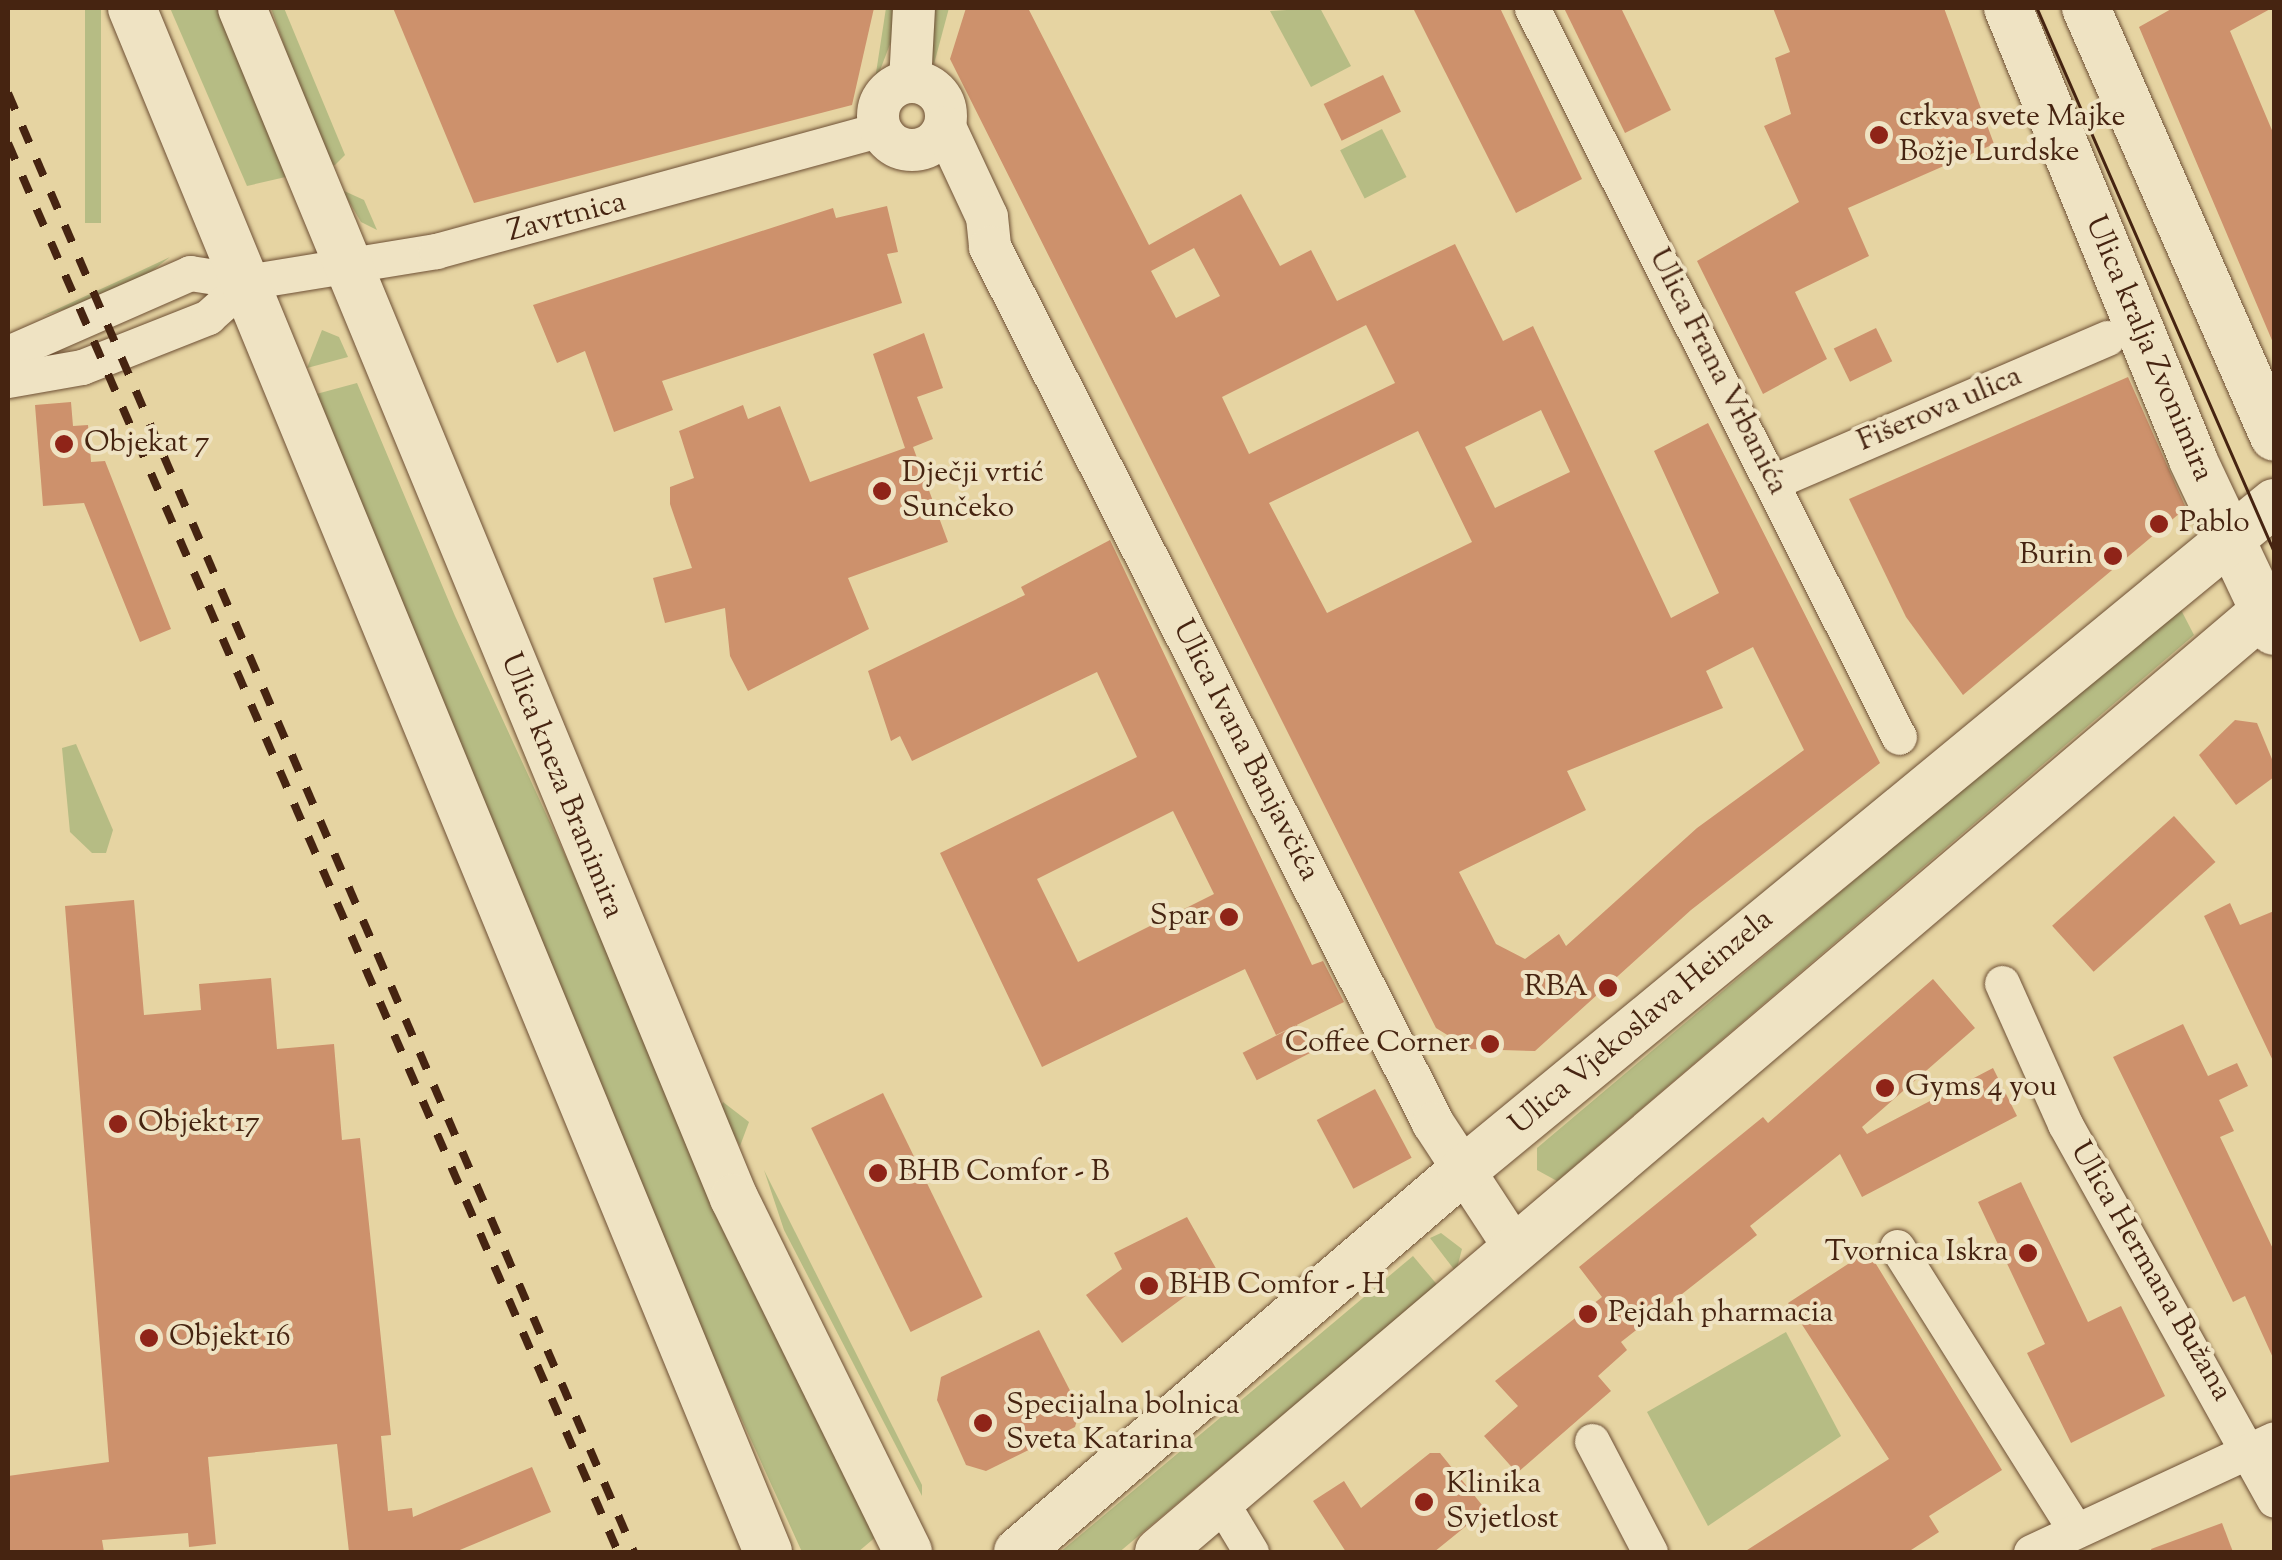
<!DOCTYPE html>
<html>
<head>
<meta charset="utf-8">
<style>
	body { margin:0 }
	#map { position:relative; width:2282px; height:1560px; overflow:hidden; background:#e6d4a2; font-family:"Sorts Mill Goudy",serif }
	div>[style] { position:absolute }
	.green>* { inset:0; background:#b6bc84; transform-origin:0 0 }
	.building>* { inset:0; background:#cd916c; transform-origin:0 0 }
	.roads { filter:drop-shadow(0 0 2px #6e5035) drop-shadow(0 0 2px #6e5035) }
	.minor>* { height:35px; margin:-17.5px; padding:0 17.5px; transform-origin:17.5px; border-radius:17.5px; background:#efe3c3 }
	.tertiary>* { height:42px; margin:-21px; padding:0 21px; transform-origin:21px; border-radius:21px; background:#efe3c3 }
	.tertiary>.ring { margin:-21px; padding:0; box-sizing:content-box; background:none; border:42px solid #efe3c3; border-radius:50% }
	.secondary>* { height:48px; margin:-24px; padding:0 24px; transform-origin:24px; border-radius:24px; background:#efe3c3 }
	.tram>* { height:2.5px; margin:-1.25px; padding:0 1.25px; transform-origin:1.25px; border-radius:1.25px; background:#462411 }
	.rail>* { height:8px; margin-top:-4px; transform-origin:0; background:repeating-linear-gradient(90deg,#462411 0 18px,transparent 0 36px) }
	.dots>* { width:28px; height:28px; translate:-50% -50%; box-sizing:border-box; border:5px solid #efe3c3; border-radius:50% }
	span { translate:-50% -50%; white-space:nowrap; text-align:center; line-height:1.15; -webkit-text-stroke:8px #efe3c3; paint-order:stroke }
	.poi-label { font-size:30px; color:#462411 }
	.left { translate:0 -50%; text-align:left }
	.right { translate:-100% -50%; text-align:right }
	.street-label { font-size:30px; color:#462411 }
	.frame { position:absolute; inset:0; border:10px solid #462411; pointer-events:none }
</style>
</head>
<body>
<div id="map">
	<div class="green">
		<div style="left:85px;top:8px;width:16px;height:215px"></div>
		<div style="clip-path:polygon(170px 8px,219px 8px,290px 176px,247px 186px)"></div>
		<div style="clip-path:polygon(271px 8px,284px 8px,345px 155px,335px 165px,326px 166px)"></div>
		<div style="clip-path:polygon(886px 8px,897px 8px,892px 39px,874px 86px)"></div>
		<div style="clip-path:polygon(931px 8px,949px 8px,934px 64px,931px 56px)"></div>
		<div style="clip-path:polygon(1320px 8px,1351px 66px,1311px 87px,1270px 11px)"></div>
		<div style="left:1382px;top:129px;width:54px;height:47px;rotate:63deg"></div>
		<div style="clip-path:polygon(342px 190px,364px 200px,377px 230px,361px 222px)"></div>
		<div style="clip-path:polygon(170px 257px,126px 291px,42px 316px,138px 272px)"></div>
		<div style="clip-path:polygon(322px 330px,339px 337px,348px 357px,307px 368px)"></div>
		<div style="clip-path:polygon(357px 383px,455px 616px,878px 1535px,858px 1552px,802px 1552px,675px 1273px,309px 396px)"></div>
		<div style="clip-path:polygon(2179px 606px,2194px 635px,1557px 1181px,1537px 1170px,1537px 1148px)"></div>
		<div style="clip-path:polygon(76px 744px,113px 830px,106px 853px,92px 853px,70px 832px,62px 748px)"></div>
		<div style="clip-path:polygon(723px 1102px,749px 1122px,740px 1146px,720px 1110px)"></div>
		<div style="clip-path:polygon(764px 1170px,922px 1485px,922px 1496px,784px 1230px)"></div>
		<div style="clip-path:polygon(1441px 1233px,1462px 1249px,1456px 1272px,1430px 1238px)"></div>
		<div style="left:1413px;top:1256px;width:38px;height:461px;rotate:50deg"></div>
		<div style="clip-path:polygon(1786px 1332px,1841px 1436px,1708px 1526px,1647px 1412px)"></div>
	</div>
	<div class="building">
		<div style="clip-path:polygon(393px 8px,874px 8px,852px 105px,474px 203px)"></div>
		<div style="clip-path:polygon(evenodd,966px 8px,1028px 8px,1149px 245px,1241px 194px,1280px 266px,1311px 250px,1337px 301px,1455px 244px,1503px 341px,1533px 326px,1671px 618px,1719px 593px,1654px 451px,1708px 423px,1880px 763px,1691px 910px,1535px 1051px,1470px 1049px,1436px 1028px,950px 59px,966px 8px,1194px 248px,1220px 296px,1176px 318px,1151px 271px,1194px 248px,966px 8px,1366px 325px,1395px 383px,1249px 454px,1222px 397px,1366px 325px,966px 8px,1541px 410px,1570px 472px,1495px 508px,1465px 447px,1541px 410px,966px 8px,1418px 431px,1472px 542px,1327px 613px,1269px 503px,1418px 431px,966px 8px,1753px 647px,1804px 750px,1697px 828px,1566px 946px,1559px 934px,1525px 959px,1496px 944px,1459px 872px,1586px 810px,1567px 771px,1723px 708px,1706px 671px,1753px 647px)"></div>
		<div style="clip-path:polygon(1413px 8px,1500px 8px,1582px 179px,1516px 213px)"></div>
		<div style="clip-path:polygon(1564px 8px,1621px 8px,1671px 110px,1625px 133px)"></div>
		<div style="clip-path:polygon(1773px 8px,1944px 8px,1994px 144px,1848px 208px,1869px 256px,1795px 292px,1827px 359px,1763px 394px,1697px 261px,1799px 202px,1764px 126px,1791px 114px,1775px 58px,1790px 52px)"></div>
		<div style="clip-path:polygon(2173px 8px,2272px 8px,2230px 31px,2274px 135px,2274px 345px,2139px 27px)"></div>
		<div style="left:1383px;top:75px;width:41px;height:66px;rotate:64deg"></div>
		<div style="clip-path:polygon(887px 206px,898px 252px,887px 254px,902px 303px,662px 381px,673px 410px,614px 432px,585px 351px,557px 363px,533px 305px,833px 208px,836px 218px)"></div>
		<div style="left:1876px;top:328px;width:37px;height:47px;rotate:64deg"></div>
		<div style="clip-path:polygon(924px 333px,943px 388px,917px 397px,933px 439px,913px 447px,948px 542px,848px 578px,869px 629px,748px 691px,730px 656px,725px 608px,665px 623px,653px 578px,692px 568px,670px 504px,670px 487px,694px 478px,679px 431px,743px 405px,748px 419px,780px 406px,810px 482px,905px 448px,873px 354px)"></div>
		<div style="clip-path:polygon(2128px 377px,2186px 508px,1963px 695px,1906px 617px,1849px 499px)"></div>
		<div style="clip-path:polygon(71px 402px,73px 426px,88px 425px,91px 462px,105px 461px,171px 629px,140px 642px,84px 503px,43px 506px,35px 405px)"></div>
		<div style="clip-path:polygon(evenodd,1110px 540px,1312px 965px,1323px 961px,1344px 1002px,1276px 1035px,1245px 969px,1042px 1067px,940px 853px,1137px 757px,1097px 672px,912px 761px,900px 736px,891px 741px,868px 671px,1025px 595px,1021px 587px,1110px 540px,1173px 811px,1214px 894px,1078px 962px,1037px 879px,1173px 811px)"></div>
		<div style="clip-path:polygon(2235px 720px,2257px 723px,2274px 764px,2274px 777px,2236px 805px,2199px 755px)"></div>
		<div style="left:2174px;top:816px;width:62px;height:164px;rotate:48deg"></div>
		<div style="clip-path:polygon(134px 900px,144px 1015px,201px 1010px,199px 984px,271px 978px,277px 1049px,334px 1044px,342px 1140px,360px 1138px,391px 1435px,381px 1436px,388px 1511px,412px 1508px,413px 1517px,532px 1467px,551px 1512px,455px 1552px,349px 1552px,337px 1444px,208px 1457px,216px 1544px,189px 1547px,188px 1533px,102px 1540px,104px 1552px,8px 1552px,8px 1476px,109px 1462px,65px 906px)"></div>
		<div style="clip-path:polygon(2230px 903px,2240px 925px,2274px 911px,2274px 1063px,2204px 916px)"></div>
		<div style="clip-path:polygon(1933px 979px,1975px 1028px,1862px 1127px,1867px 1134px,1993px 1068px,2017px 1116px,1862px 1197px,1840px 1154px,1750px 1226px,1757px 1235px,1621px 1342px,1627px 1350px,1598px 1376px,1611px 1391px,1517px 1473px,1484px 1436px,1518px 1406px,1495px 1381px,1602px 1297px,1579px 1267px,1763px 1117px,1768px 1123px)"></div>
		<div style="clip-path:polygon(2183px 1024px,2208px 1076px,2237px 1063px,2248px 1086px,2219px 1100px,2234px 1131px,2220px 1137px,2274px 1251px,2274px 1360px,2245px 1296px,2233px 1302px,2113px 1057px)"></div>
		<div style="left:1297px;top:1025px;width:31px;height:61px;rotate:63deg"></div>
		<div style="left:1375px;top:1089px;width:78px;height:66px;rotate:62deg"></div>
		<div style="left:883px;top:1093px;width:227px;height:80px;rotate:64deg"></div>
		<div style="clip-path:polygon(2021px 1182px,2088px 1322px,2121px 1306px,2165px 1396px,2071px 1443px,2027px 1353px,2045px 1344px,1978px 1202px)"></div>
		<div style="clip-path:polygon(1187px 1217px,1218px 1272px,1122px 1343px,1086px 1295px,1122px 1269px,1114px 1253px)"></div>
		<div style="clip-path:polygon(1868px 1251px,2002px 1470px,1929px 1516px,1939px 1532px,1908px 1552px,1744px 1552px,1889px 1459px,1788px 1303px)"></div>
		<div style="clip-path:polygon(1039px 1330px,1080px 1410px,1075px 1427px,986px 1471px,966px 1465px,937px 1400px,941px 1377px)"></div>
		<div style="clip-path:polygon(1430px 1453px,1440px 1453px,1486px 1510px,1434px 1552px,1346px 1552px,1313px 1501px,1344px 1481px,1361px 1508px)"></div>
		<div style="clip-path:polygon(2222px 1523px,2233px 1552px,2152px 1552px,2151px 1549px)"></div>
	</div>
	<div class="roads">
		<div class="minor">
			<div style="left:1532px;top:8px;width:816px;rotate:63.28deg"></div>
			<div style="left:8px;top:353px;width:199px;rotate:-23.7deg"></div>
			<div style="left:190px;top:273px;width:58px;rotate:9deg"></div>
			<div style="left:247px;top:282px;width:192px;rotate:-9.3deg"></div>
			<div style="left:436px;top:251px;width:461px;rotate:-15.3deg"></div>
			<div style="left:8px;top:380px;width:75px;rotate:-10deg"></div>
			<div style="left:82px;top:367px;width:136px;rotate:-21.6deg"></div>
			<div style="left:208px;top:317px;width:52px;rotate:-41.9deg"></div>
			<div style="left:1773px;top:482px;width:364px;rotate:-23.3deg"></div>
			<div style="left:2002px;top:983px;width:154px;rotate:65.9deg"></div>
			<div style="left:2065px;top:1124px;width:430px;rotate:60.9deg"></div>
			<div style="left:1897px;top:1247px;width:332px;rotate:57.8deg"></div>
			<div style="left:1592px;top:1441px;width:125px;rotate:62.4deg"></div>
			<div style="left:1221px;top:1502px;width:58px;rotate:59deg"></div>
			<div style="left:2031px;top:1552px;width:268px;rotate:-24.9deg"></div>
		</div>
		<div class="tertiary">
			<div style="left:910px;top:82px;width:74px;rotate:-86.9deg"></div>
			<div class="ring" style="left:878px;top:82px;width:26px;height:26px"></div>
			<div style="left:945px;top:127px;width:99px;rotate:65deg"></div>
			<div style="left:987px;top:217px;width:30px;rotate:84deg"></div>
			<div style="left:990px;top:247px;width:982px;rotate:63.17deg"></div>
			<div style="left:1433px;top:1123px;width:148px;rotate:56.8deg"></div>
		</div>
		<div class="secondary">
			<div style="left:132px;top:8px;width:1670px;rotate:67.61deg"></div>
			<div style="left:242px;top:8px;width:1288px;rotate:67.54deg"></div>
			<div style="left:734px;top:1198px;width:394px;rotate:63.8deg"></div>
			<div style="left:2008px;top:8px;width:488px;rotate:67.7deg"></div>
			<div style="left:2193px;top:460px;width:189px;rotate:64.7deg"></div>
			<div style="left:2086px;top:8px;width:468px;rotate:66.3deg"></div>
			<div style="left:1018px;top:1552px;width:584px;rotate:-40.62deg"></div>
			<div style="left:1461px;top:1172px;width:1053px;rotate:-39.45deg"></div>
			<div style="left:1159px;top:1552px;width:1464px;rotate:-40.4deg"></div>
		</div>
	</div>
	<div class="tram">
		<div style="left:2037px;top:8px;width:592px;rotate:66.42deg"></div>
	</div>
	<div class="rail">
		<div style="left:8px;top:93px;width:1588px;rotate:66.78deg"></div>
		<div style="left:8px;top:143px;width:1535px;rotate:66.59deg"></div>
	</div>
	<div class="dots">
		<div style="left:1879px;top:135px;background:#8f2418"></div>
		<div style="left:64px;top:444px;background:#8f2418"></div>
		<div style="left:882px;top:491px;background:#8f2418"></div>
		<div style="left:2159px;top:524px;background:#8f2418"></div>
		<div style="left:2113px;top:556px;background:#8f2418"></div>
		<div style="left:1229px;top:917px;background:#8f2418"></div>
		<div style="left:1608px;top:988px;background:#8f2418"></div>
		<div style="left:1490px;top:1044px;background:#8f2418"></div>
		<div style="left:1885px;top:1088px;background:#8f2418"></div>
		<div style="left:118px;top:1124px;background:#8f2418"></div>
		<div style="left:878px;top:1173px;background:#8f2418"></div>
		<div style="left:2028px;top:1253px;background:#8f2418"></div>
		<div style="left:1149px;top:1286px;background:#8f2418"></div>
		<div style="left:1588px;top:1314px;background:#8f2418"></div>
		<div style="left:149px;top:1338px;background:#8f2418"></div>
		<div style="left:983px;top:1423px;background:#8f2418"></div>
		<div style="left:1424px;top:1502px;background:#8f2418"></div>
	</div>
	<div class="poi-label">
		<span class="left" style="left:1899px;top:135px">crkva svete Majke<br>Božje Lurdske</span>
		<span class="left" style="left:84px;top:444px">Objekat 7</span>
		<span class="left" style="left:902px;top:491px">Dječji vrtić<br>Sunčeko</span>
		<span class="left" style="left:2179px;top:524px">Pablo</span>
		<span class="right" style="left:2093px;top:556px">Burin</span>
		<span class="right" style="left:1209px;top:917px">Spar</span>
		<span class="right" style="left:1588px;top:988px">RBA</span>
		<span class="right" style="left:1470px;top:1044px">Coffee Corner</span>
		<span class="left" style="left:1905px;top:1088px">Gyms 4 you</span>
		<span class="left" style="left:138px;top:1124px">Objekt 17</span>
		<span class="left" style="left:898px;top:1173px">BHB Comfor - B</span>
		<span class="right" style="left:2008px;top:1253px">Tvornica Iskra</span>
		<span class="left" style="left:1169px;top:1286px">BHB Comfor - H</span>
		<span class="left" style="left:1608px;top:1314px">Pejdah pharmacia</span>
		<span class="left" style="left:169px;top:1338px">Objekt 16</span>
		<span class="left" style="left:1006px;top:1423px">Specijalna bolnica<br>Sveta Katarina</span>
		<span class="left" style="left:1446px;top:1502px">Klinika<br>Svjetlost</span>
	</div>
	<div class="street-label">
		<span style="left:567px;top:218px;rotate:-15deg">Zavrtnica</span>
		<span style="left:2148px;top:349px;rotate:67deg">Ulica kralja Zvonimira</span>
		<span style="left:1717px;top:372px;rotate:63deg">Ulica Frana Vrbanića</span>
		<span style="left:1940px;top:410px;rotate:-23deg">Fišerova ulica</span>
		<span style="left:1245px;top:751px;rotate:63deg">Ulica Ivana Banjavčića</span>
		<span style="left:561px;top:786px;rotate:68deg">Ulica kneza Branimira</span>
		<span style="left:1642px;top:1023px;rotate:-40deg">Ulica Vjekoslava Heinzela</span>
		<span style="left:2150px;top:1272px;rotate:60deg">Ulica Hermana Bužana</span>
	</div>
	<div class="frame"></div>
</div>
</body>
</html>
